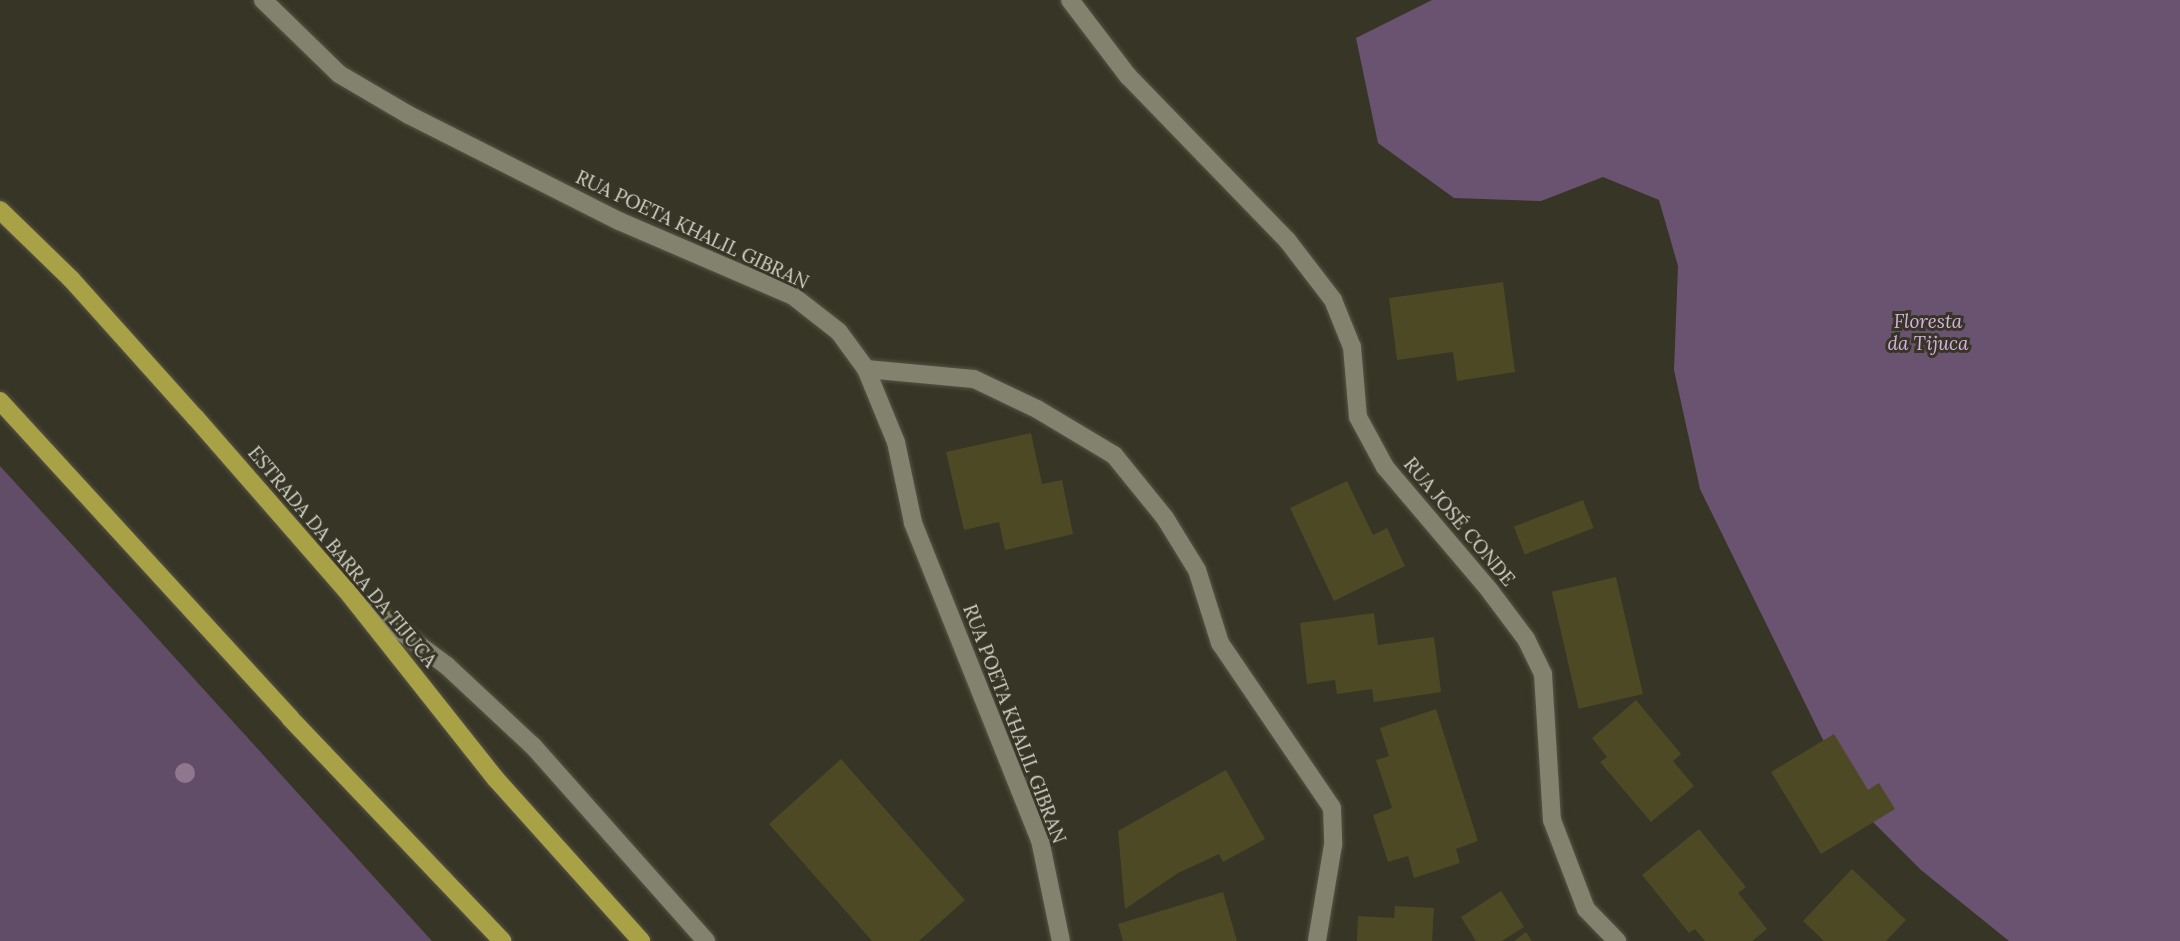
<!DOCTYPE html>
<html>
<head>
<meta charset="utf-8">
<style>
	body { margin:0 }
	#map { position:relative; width:2180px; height:941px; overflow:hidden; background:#373525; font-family:Lora,serif }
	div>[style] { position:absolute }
	.green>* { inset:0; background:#614d67 }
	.forest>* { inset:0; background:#6a5370 }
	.building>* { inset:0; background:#4d4925; transform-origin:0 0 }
	.roads { filter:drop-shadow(0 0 2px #555345) drop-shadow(0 0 2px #555345) }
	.minor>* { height:18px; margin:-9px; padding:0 9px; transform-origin:9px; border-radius:9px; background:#83826f }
	.major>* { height:18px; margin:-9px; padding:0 9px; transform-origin:9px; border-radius:9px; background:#a9a146 }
	.trees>* { width:20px; height:20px; margin:-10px; border-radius:50%; background:#8f788e }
	span { translate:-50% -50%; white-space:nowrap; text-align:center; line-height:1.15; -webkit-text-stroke:6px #373525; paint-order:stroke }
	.street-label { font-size:19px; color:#d4d3c9 }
	.park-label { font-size:19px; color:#d7afe3; font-style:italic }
</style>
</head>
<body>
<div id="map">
	<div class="green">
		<div style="clip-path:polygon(0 466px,128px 606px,432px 941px,0 941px)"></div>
	</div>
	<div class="forest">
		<div style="clip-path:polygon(1432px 0,2180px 0,2180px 941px,2009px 941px,1921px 870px,1854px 803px,1700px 489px,1674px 370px,1678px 266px,1659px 200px,1603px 177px,1541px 201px,1454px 198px,1378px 143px,1356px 38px)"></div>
	</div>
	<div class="building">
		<div style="clip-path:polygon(1503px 282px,1515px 372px,1457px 381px,1453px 352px,1397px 360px,1389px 298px)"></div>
		<div style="clip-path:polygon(1031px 433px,1042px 484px,1062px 480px,1073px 534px,1005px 550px,999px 522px,964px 530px,946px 452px)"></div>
		<div style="clip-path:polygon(1347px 481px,1373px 535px,1387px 528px,1405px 566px,1334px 601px,1290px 508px)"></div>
		<div style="left:1583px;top:500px;width:30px;height:74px;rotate:69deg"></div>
		<div style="left:1616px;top:577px;width:120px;height:66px;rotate:77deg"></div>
		<div style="clip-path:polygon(1374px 613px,1378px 645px,1434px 637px,1441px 692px,1374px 702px,1372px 689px,1337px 694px,1335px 680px,1307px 684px,1300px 623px)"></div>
		<div style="clip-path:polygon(1636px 700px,1681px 754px,1673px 761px,1694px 786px,1651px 822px,1600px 762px,1607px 757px,1592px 738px)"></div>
		<div style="clip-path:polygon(1436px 709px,1478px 841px,1456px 849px,1460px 863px,1414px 878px,1408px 856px,1388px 862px,1373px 815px,1392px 808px,1376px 760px,1389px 756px,1380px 728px)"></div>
		<div style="clip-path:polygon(1834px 734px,1868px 790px,1879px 783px,1895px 809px,1821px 854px,1771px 772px)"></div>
		<div style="clip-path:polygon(841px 759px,965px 900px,919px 941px,872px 941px,769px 824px)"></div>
		<div style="clip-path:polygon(1226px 770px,1265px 839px,1223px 862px,1219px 854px,1178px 873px,1125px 909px,1118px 831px)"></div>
		<div style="clip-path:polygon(1699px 829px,1746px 887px,1738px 893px,1767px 929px,1752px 941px,1705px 941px,1695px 929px,1689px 933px,1642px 875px)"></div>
		<div style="clip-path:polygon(1852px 869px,1906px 920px,1886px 941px,1824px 941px,1803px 921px)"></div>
		<div style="clip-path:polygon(1501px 891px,1524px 927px,1502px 941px,1476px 941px,1461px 917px)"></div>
		<div style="clip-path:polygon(1223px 892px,1237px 941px,1123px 941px,1118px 924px)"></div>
		<div style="clip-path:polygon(1395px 906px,1434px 908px,1432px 941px,1357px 941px,1358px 916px,1394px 918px)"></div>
		<div style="clip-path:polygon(1526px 932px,1532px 941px,1514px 941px)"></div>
	</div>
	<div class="roads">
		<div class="minor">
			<div style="left:263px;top:0;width:106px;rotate:44.2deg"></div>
			<div style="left:339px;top:74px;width:81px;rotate:30.4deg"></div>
			<div style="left:409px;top:115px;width:235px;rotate:26.8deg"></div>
			<div style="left:619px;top:221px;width:189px;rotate:23.3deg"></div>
			<div style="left:793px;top:296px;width:58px;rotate:38deg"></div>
			<div style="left:839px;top:332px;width:46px;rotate:53.9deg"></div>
			<div style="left:866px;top:369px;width:79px;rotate:67.7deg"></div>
			<div style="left:896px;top:442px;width:83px;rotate:78.1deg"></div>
			<div style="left:913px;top:523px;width:341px;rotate:68.2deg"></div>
			<div style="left:1040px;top:840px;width:103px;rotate:78.3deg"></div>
			<div style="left:1070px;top:0;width:96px;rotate:52.7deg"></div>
			<div style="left:1128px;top:76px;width:228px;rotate:45.9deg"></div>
			<div style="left:1287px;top:240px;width:76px;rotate:52.5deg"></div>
			<div style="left:1333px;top:300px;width:51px;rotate:68deg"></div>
			<div style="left:1352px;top:347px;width:70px;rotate:85.1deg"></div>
			<div style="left:1358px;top:417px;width:57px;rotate:61.6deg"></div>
			<div style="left:1385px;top:467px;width:162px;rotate:49.7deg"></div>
			<div style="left:1490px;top:591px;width:60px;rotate:53.1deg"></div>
			<div style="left:1526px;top:639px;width:39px;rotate:64deg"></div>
			<div style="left:1543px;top:674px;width:146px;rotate:86.5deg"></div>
			<div style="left:1552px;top:820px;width:95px;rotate:69.1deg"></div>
			<div style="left:1586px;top:909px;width:45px;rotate:45.9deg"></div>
			<div style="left:866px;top:369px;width:108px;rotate:5.3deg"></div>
			<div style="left:974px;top:379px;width:70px;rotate:25.5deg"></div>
			<div style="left:1037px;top:409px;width:90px;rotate:30.9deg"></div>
			<div style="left:1114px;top:455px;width:81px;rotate:51deg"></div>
			<div style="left:1165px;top:518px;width:61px;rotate:58.4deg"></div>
			<div style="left:1197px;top:570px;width:77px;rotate:72.5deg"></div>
			<div style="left:1220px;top:643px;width:199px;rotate:55.8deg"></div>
			<div style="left:1332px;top:808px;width:37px;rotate:88deg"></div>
			<div style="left:1333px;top:845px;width:97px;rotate:99.5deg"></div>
			<div style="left:355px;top:597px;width:114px;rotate:36.8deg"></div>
			<div style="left:446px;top:665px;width:119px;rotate:43deg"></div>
			<div style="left:533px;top:746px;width:261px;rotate:48.4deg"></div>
		</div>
		<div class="major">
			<div style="left:0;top:210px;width:99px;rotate:44.2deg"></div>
			<div style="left:71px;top:279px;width:186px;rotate:48.1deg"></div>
			<div style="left:195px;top:417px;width:230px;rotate:48.9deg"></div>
			<div style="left:346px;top:590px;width:240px;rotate:51.6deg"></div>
			<div style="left:495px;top:778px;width:219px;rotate:48.1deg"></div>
			<div style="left:0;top:401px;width:430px;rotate:47.5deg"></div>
			<div style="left:290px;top:718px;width:308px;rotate:46.4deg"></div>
		</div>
	</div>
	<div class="trees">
		<div style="left:185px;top:773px"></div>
	</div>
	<div class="street-label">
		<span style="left:692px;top:230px;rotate:25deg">RUA POETA KHALIL GIBRAN</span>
		<span style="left:1459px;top:522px;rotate:50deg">RUA JOSÉ CONDE</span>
		<span style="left:342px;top:557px;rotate:50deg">ESTRADA DA BARRA DA TIJUCA</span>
		<span style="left:1014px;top:724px;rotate:69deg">RUA POETA KHALIL GIBRAN</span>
	</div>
	<div class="park-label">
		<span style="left:1928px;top:333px">Floresta<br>da Tijuca</span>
	</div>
</div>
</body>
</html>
